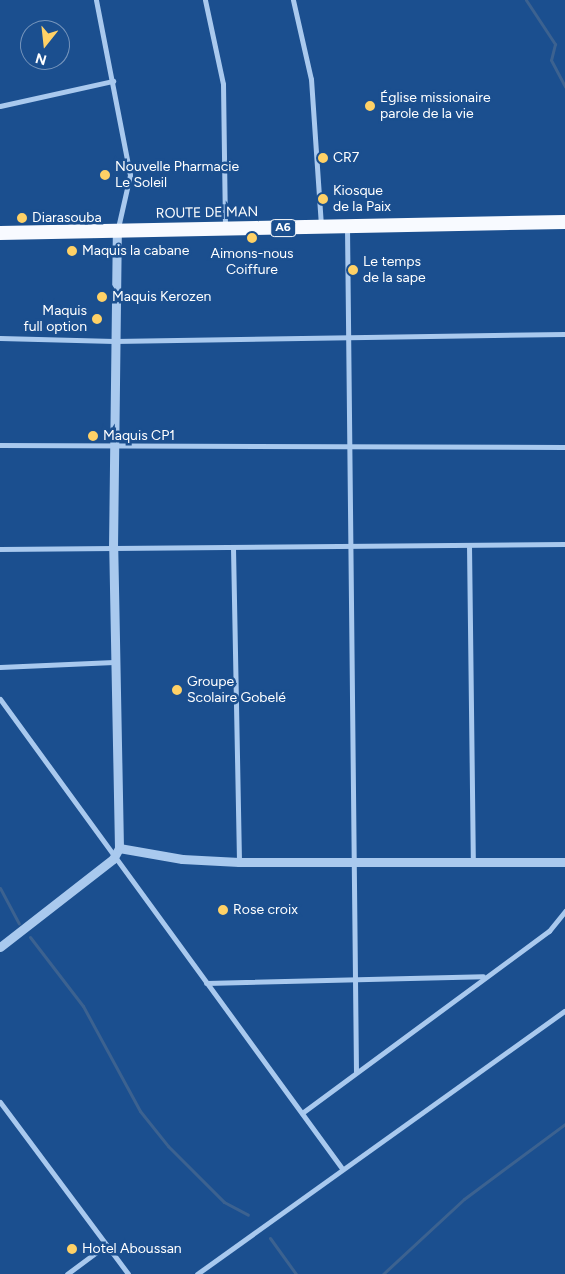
<!DOCTYPE html>
<html>
<head>
<meta charset="utf-8">
<style>
	body { margin:0 }
	#map { position:relative; width:565px; height:1274px; overflow:hidden; background:#1b4f8f; font-family:Figtree,sans-serif }
	div>[style] { position:absolute }
	.stream>* { height:3px; margin:-1.5px; padding:0 1.5px; transform-origin:1.5px; border-radius:1.5px; background:#3c6290 }
	.minor>* { height:5px; margin:-2.5px; padding:0 2.5px; transform-origin:2.5px; border-radius:2.5px; background:#a9c9ee }
	.tertiary>* { height:9px; margin:-4.5px; padding:0 4.5px; transform-origin:4.5px; border-radius:4.5px; background:#a9c9ee }
	.trunk>* { height:14px; margin:-7px; padding:0 7px; transform-origin:7px; border-radius:7px; background:#f8faff }
	.dots>* { width:14px; height:14px; translate:-50% -50%; box-sizing:border-box; border:2px solid #1b4f8f; border-radius:50% }
	span { translate:-50% -50%; white-space:nowrap; text-align:center; line-height:1.15; -webkit-text-stroke:5px #1b4f8f; paint-order:stroke }
	.shield-label span { padding:1px 4px; background:#1b4f8f; border:1px solid; border-radius:4px; -webkit-text-stroke-width:0 }
	.shield-label { font-size:12px; color:#fff; font-weight:700 }
	.poi-label { font-size:14px; color:#fff }
	.left { translate:0 -50%; text-align:left }
	.right { translate:-100% -50%; text-align:right }
	.street-label { font-size:14px; color:#fff }
	.north { position:absolute; left:20px; top:20px; width:50px; height:50px; box-sizing:border-box; background:#1b4f8f; border:1px solid #7695bc; border-radius:50%; rotate:196deg; font-size:14px; font-weight:700; line-height:20px; text-align:center; color:#fff }
	.north::after { content:''; display:block; margin:auto; width:18px; height:22px; background:#ffd166; clip-path:polygon(50% 0,100% 100%,50% 72%,0 100%) }
</style>
</head>
<body>
<div id="map">
	<div class="stream">
		<div style="left:526px;top:0;width:53px;rotate:56.6deg"></div>
		<div style="left:555px;top:44px;width:16px;rotate:104deg"></div>
		<div style="left:551px;top:60px;width:30px;rotate:62deg"></div>
		<div style="left:0;top:888px;width:40px;rotate:62deg"></div>
		<div style="left:30px;top:937px;width:87px;rotate:52.5deg"></div>
		<div style="left:83px;top:1006px;width:119px;rotate:61.5deg"></div>
		<div style="left:140px;top:1111px;width:45px;rotate:51.3deg"></div>
		<div style="left:168px;top:1146px;width:79px;rotate:45deg"></div>
		<div style="left:224px;top:1202px;width:27px;rotate:28deg"></div>
		<div style="left:270px;top:1238px;width:44px;rotate:54.2deg"></div>
		<div style="left:383px;top:1274px;width:110px;rotate:-42.8deg"></div>
		<div style="left:464px;top:1199px;width:126px;rotate:-36.6deg"></div>
	</div>
	<div class="minor">
		<div style="left:96px;top:0;width:178px;rotate:79deg"></div>
		<div style="left:130px;top:175px;width:54px;rotate:102.8deg"></div>
		<div style="left:205px;top:0;width:86px;rotate:77.9deg"></div>
		<div style="left:223px;top:84px;width:145px;rotate:89.2deg"></div>
		<div style="left:293px;top:0;width:81px;rotate:77.2deg"></div>
		<div style="left:311px;top:79px;width:148px;rotate:86.1deg"></div>
		<div style="left:0;top:106px;width:116px;rotate:-12.5deg"></div>
		<div style="left:347px;top:227px;width:845px;rotate:89.39deg"></div>
		<div style="left:0;top:338px;width:114px;rotate:1.5deg"></div>
		<div style="left:114px;top:341px;width:451px;rotate:-0.9deg"></div>
		<div style="left:0;top:445px;width:565px;rotate:0.2deg"></div>
		<div style="left:469px;top:545px;width:316px;rotate:89.3deg"></div>
		<div style="left:233px;top:548px;width:314px;rotate:88.9deg"></div>
		<div style="left:0;top:549px;width:565px;rotate:-0.51deg"></div>
		<div style="left:0;top:667px;width:114px;rotate:-2.5deg"></div>
		<div style="left:0;top:699px;width:579px;rotate:53.92deg"></div>
		<div style="left:206px;top:983px;width:277px;rotate:-1.4deg"></div>
		<div style="left:0;top:1102px;width:214px;rotate:53.3deg"></div>
		<div style="left:302px;top:1113px;width:307px;rotate:-36.4deg"></div>
		<div style="left:549px;top:931px;width:26px;rotate:-51deg"></div>
		<div style="left:67px;top:1274px;width:49px;rotate:-36.6deg"></div>
		<div style="left:197px;top:1274px;width:452px;rotate:-35.6deg"></div>
	</div>
	<div class="tertiary">
		<div style="left:119px;top:848px;width:64px;rotate:9.9deg"></div>
		<div style="left:182px;top:859px;width:57px;rotate:3deg"></div>
		<div style="left:239px;top:862px;width:326px"></div>
		<div style="left:0;top:947px;width:143px;rotate:-37.9deg"></div>
		<div style="left:113px;top:859px;width:13px;rotate:-61deg"></div>
		<div style="left:119px;top:848px;width:300px;rotate:-91.1deg"></div>
		<div style="left:113px;top:548px;width:317px;rotate:-89.3deg"></div>
	</div>
	<div class="trunk">
		<div style="left:0;top:233px;width:565px;rotate:-1.12deg"></div>
	</div>
	<div class="dots">
		<div style="left:370px;top:106px;background:#ffd166"></div>
		<div style="left:323px;top:158px;background:#ffd166"></div>
		<div style="left:105px;top:175px;background:#ffd166"></div>
		<div style="left:323px;top:199px;background:#ffd166"></div>
		<div style="left:22px;top:218px;background:#ffd166"></div>
		<div style="left:252px;top:238px;background:#ffd166"></div>
		<div style="left:72px;top:251px;background:#ffd166"></div>
		<div style="left:353px;top:270px;background:#ffd166"></div>
		<div style="left:102px;top:297px;background:#ffd166"></div>
		<div style="left:97px;top:319px;background:#ffd166"></div>
		<div style="left:93px;top:436px;background:#ffd166"></div>
		<div style="left:177px;top:690px;background:#ffd166"></div>
		<div style="left:223px;top:910px;background:#ffd166"></div>
		<div style="left:72px;top:1249px;background:#ffd166"></div>
	</div>
	<div class="shield-label">
		<span style="left:283px;top:228px">A6</span>
	</div>
	<div class="poi-label">
		<span class="left" style="left:380px;top:106px">Église missionaire<br>parole de la vie</span>
		<span class="left" style="left:333px;top:158px">CR7</span>
		<span class="left" style="left:115px;top:175px">Nouvelle Pharmacie<br>Le Soleil</span>
		<span class="left" style="left:333px;top:199px">Kiosque<br>de la Paix</span>
		<span class="left" style="left:32px;top:218px">Diarasouba</span>
		<span class="left" style="left:82px;top:251px">Maquis la cabane</span>
		<span style="left:252px;top:262px">Aimons-nous<br>Coiffure</span>
		<span class="left" style="left:363px;top:270px">Le temps<br>de la sape</span>
		<span class="left" style="left:112px;top:297px">Maquis Kerozen</span>
		<span class="right" style="left:87px;top:319px">Maquis<br>full option</span>
		<span class="left" style="left:103px;top:436px">Maquis CP1</span>
		<span class="left" style="left:187px;top:690px">Groupe<br>Scolaire Gobelé</span>
		<span class="left" style="left:233px;top:910px">Rose croix</span>
		<span class="left" style="left:82px;top:1249px">Hotel Aboussan</span>
	</div>
	<div class="street-label">
		<span style="left:207px;top:213px;rotate:-1deg">ROUTE DE MAN</span>
	</div>
	<div class="north">N</div>
</div>
</body>
</html>
